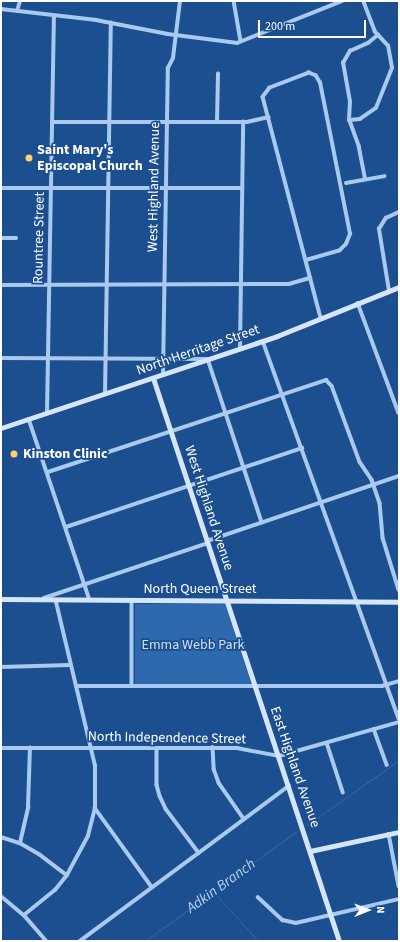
<!DOCTYPE html>
<html>
<head>
<meta charset="utf-8">
<style>
	body { margin:0 }
	#map { position:relative; width:400px; height:942px; overflow:hidden; background:#1b4f8f; font-family:"Source Sans 3",sans-serif }
	div>[style] { position:absolute }
	.green>* { inset:0; background:#2e69ad }
	.stream>* { height:1px; margin:-0.5px; padding:0 0.5px; transform-origin:0.5px; border-radius:0.5px; background:#3c6290 }
	.street>* { height:3.5px; margin:-1.75px; padding:0 1.75px; transform-origin:1.75px; border-radius:1.75px; background:#a9c9ee }
	.secondary>* { height:5px; margin:-2.5px; padding:0 2.5px; transform-origin:2.5px; border-radius:2.5px; background:#d6e6fa }
	.dots>* { width:11px; height:11px; translate:-50% -50%; box-sizing:border-box; border:2px solid #1b4f8f; border-radius:50% }
	span { translate:-50% -50%; white-space:nowrap; text-align:center; line-height:1.15; -webkit-text-stroke:3.5px #1b4f8f; paint-order:stroke }
	.poi-label { font-size:14px; color:#fff; font-weight:700 }
	.left { translate:0 -50%; text-align:left }
	.street-label { font-size:14px; color:#fff }
	.park-label { font-size:14px; color:#cfe3fa }
	.water-label { font-size:15px; color:#b5d3f5; font-style:italic }
	.frame { position:absolute; inset:0; border:2px solid #fff; pointer-events:none }
	.north { position:absolute; left:348px; top:890px; width:40px; height:40px; -webkit-text-stroke:3px #1b4f8f; paint-order:stroke; rotate:89deg; font-size:11px; font-weight:700; line-height:16px; text-align:center; color:#fff }
	.north::after { content:''; display:block; margin:auto; width:14px; height:18px; background:#fff; clip-path:polygon(50% 0,100% 100%,50% 72%,0 100%) }
	.scale { position:absolute; left:258px; top:20px; width:108px; height:18px; box-sizing:border-box; border:2px solid #fff; border-top:0; padding-left:5px; font-size:12px; line-height:14px; white-space:nowrap; color:#fff; -webkit-text-stroke:3px #1b4f8f; paint-order:stroke }
</style>
</head>
<body>
<div id="map">
	<div class="green">
		<div style="clip-path:polygon(135px 604px,225px 604px,251px 684px,135px 685px)"></div>
	</div>
	<div class="stream">
		<div style="left:307px;top:825px;width:113px;rotate:-35.2deg"></div>
		<div style="left:213px;top:891px;width:67px;rotate:48deg"></div>
		<div style="left:145px;top:941px;width:188px;rotate:-35.9deg"></div>
	</div>
	<div class="street">
		<div style="left:234px;top:1px;width:41px;rotate:80.1deg"></div>
		<div style="left:1px;top:9px;width:96px;rotate:6.6deg"></div>
		<div style="left:96px;top:20px;width:73px;rotate:11deg"></div>
		<div style="left:168px;top:34px;width:70px;rotate:7.4deg"></div>
		<div style="left:237px;top:43px;width:113px;rotate:-21.8deg"></div>
		<div style="left:17px;top:11px;width:10px;rotate:-73deg"></div>
		<div style="left:349px;top:120px;width:11px;rotate:-5deg"></div>
		<div style="left:360px;top:119px;width:19px;rotate:-35deg"></div>
		<div style="left:376px;top:108px;width:43px;rotate:-68.2deg"></div>
		<div style="left:392px;top:68px;width:22px;rotate:-100deg"></div>
		<div style="left:388px;top:46px;width:19px;rotate:-133deg"></div>
		<div style="left:375px;top:32px;width:33px;rotate:-111deg"></div>
		<div style="left:52px;top:122px;width:195px"></div>
		<div style="left:247px;top:122px;width:22px;rotate:-13deg"></div>
		<div style="left:217px;top:122px;width:48px;rotate:-88.8deg"></div>
		<div style="left:365px;top:179px;width:33px;rotate:-101deg"></div>
		<div style="left:359px;top:147px;width:29px;rotate:-110deg"></div>
		<div style="left:349px;top:120px;width:18px;rotate:-87deg"></div>
		<div style="left:350px;top:102px;width:40px;rotate:-100deg"></div>
		<div style="left:343px;top:63px;width:14px;rotate:-60deg"></div>
		<div style="left:350px;top:51px;width:20px;rotate:-24deg"></div>
		<div style="left:368px;top:43px;width:13px;rotate:-39deg"></div>
		<div style="left:346px;top:183px;width:39px;rotate:-10deg"></div>
		<div style="left:1px;top:188px;width:241px"></div>
		<div style="left:1px;top:238px;width:15px"></div>
		<div style="left:306px;top:260px;width:35px;rotate:-16deg"></div>
		<div style="left:340px;top:250px;width:8px;rotate:-45deg"></div>
		<div style="left:346px;top:244px;width:11px;rotate:-68deg"></div>
		<div style="left:350px;top:234px;width:154px;rotate:-101.2deg"></div>
		<div style="left:320px;top:83px;width:8px;rotate:-120deg"></div>
		<div style="left:316px;top:76px;width:8px;rotate:-157deg"></div>
		<div style="left:309px;top:73px;width:42px;rotate:159deg"></div>
		<div style="left:270px;top:88px;width:11px;rotate:128deg"></div>
		<div style="left:263px;top:97px;width:228px;rotate:75.3deg"></div>
		<div style="left:1px;top:285px;width:288px;rotate:-0.2deg"></div>
		<div style="left:289px;top:284px;width:22px;rotate:-16deg"></div>
		<div style="left:389px;top:291px;width:63px;rotate:-99.2deg"></div>
		<div style="left:379px;top:229px;width:13px;rotate:-58deg"></div>
		<div style="left:386px;top:218px;width:14px;rotate:-25deg"></div>
		<div style="left:358px;top:303px;width:117px;rotate:69.6deg"></div>
		<div style="left:263px;top:341px;width:401px;rotate:70.2deg"></div>
		<div style="left:240px;top:349px;width:227px;rotate:-89.2deg"></div>
		<div style="left:1px;top:358px;width:207px;rotate:0.3deg"></div>
		<div style="left:208px;top:359px;width:172px;rotate:71.7deg"></div>
		<div style="left:163px;top:375px;width:307px;rotate:-89.1deg"></div>
		<div style="left:168px;top:68px;width:11px;rotate:-63deg"></div>
		<div style="left:173px;top:58px;width:57px;rotate:-83deg"></div>
		<div style="left:105px;top:394px;width:371px;rotate:-89.1deg"></div>
		<div style="left:47px;top:413px;width:397px;rotate:-89deg"></div>
		<div style="left:29px;top:419px;width:191px;rotate:71.4deg"></div>
		<div style="left:48px;top:472px;width:293px;rotate:-18.3deg"></div>
		<div style="left:326px;top:380px;width:8px;rotate:45deg"></div>
		<div style="left:332px;top:386px;width:81px;rotate:69.8deg"></div>
		<div style="left:360px;top:462px;width:22px;rotate:56deg"></div>
		<div style="left:372px;top:480px;width:24px;rotate:71deg"></div>
		<div style="left:380px;top:503px;width:35px;rotate:85deg"></div>
		<div style="left:383px;top:538px;width:54px;rotate:72.9deg"></div>
		<div style="left:66px;top:527px;width:249px;rotate:-18.5deg"></div>
		<div style="left:207px;top:541px;width:203px;rotate:-18.7deg"></div>
		<div style="left:44px;top:598px;width:173px;rotate:-18.5deg"></div>
		<div style="left:132px;top:600px;width:86px;rotate:90deg"></div>
		<div style="left:1px;top:667px;width:69px;rotate:-1.7deg"></div>
		<div style="left:76px;top:686px;width:306px"></div>
		<div style="left:382px;top:686px;width:18px;rotate:-16deg"></div>
		<div style="left:374px;top:729px;width:38px;rotate:70deg"></div>
		<div style="left:327px;top:743px;width:52px;rotate:71.9deg"></div>
		<div style="left:213px;top:747px;width:22px;rotate:87deg"></div>
		<div style="left:214px;top:769px;width:15px;rotate:70deg"></div>
		<div style="left:219px;top:783px;width:44px;rotate:55.2deg"></div>
		<div style="left:1px;top:748px;width:236px"></div>
		<div style="left:237px;top:748px;width:43px;rotate:10.8deg"></div>
		<div style="left:279px;top:756px;width:125px;rotate:-15.8deg"></div>
		<div style="left:157px;top:748px;width:37px;rotate:90deg"></div>
		<div style="left:157px;top:785px;width:11px;rotate:75deg"></div>
		<div style="left:160px;top:796px;width:14px;rotate:65deg"></div>
		<div style="left:166px;top:809px;width:55px;rotate:53.1deg"></div>
		<div style="left:95px;top:808px;width:97px;rotate:54.2deg"></div>
		<div style="left:389px;top:834px;width:53px;rotate:79.1deg"></div>
		<div style="left:1px;top:837px;width:20px;rotate:18deg"></div>
		<div style="left:20px;top:843px;width:22px;rotate:30deg"></div>
		<div style="left:39px;top:854px;width:35px;rotate:37deg"></div>
		<div style="left:20px;top:843px;width:37px;rotate:-77deg"></div>
		<div style="left:28px;top:807px;width:59px;rotate:-88.1deg"></div>
		<div style="left:1px;top:896px;width:30px;rotate:40deg"></div>
		<div style="left:24px;top:915px;width:35px;rotate:49deg"></div>
		<div style="left:258px;top:897px;width:34px;rotate:43deg"></div>
		<div style="left:283px;top:920px;width:13px;rotate:13deg"></div>
		<div style="left:296px;top:923px;width:106px;rotate:-13.1deg"></div>
		<div style="left:24px;top:915px;width:40px;rotate:-39deg"></div>
		<div style="left:55px;top:890px;width:19px;rotate:-51deg"></div>
		<div style="left:67px;top:875px;width:44px;rotate:-61.7deg"></div>
		<div style="left:88px;top:836px;width:29px;rotate:-76deg"></div>
		<div style="left:95px;top:808px;width:42px;rotate:-90deg"></div>
		<div style="left:95px;top:766px;width:169px;rotate:-103.4deg"></div>
		<div style="left:80px;top:941px;width:260px;rotate:-36.6deg"></div>
	</div>
	<div class="secondary">
		<div style="left:153px;top:378px;width:593px;rotate:71.72deg"></div>
		<div style="left:1px;top:428px;width:291px;rotate:-18.4deg"></div>
		<div style="left:277px;top:336px;width:131px;rotate:-21.9deg"></div>
		<div style="left:1px;top:599px;width:398px;rotate:0.4deg"></div>
		<div style="left:310px;top:851px;width:91px;rotate:-12.1deg"></div>
	</div>
	<div class="dots">
		<div style="left:29px;top:158px;background:#ffd166"></div>
		<div style="left:14px;top:454px;background:#ffd166"></div>
	</div>
	<div class="poi-label">
		<span class="left" style="left:37px;top:158px">Saint Mary's<br>Episcopal Church</span>
		<span class="left" style="left:23px;top:454px">Kinston Clinic</span>
	</div>
	<div class="street-label">
		<span style="left:154px;top:187px;rotate:-89deg">West Highland Avenue</span>
		<span style="left:39px;top:238px;rotate:-89deg">Rountree Street</span>
		<span style="left:198px;top:350px;rotate:-19deg">North Herritage Street</span>
		<span style="left:209px;top:508px;rotate:72deg">West Highland Avenue</span>
		<span style="left:200px;top:589px">North Queen Street</span>
		<span style="left:167px;top:738px;rotate:1deg">North Independence Street</span>
		<span style="left:295px;top:767px;rotate:71deg">East Highland Avenue</span>
	</div>
	<div class="park-label">
		<span style="left:193px;top:645px">Emma Webb Park</span>
	</div>
	<div class="water-label">
		<span style="left:221px;top:886px;rotate:-36deg">Adkin Branch</span>
	</div>
	<div class="frame"></div>
	<div class="north">N</div>
	<div class="scale">200 m</div>
</div>
</body>
</html>
